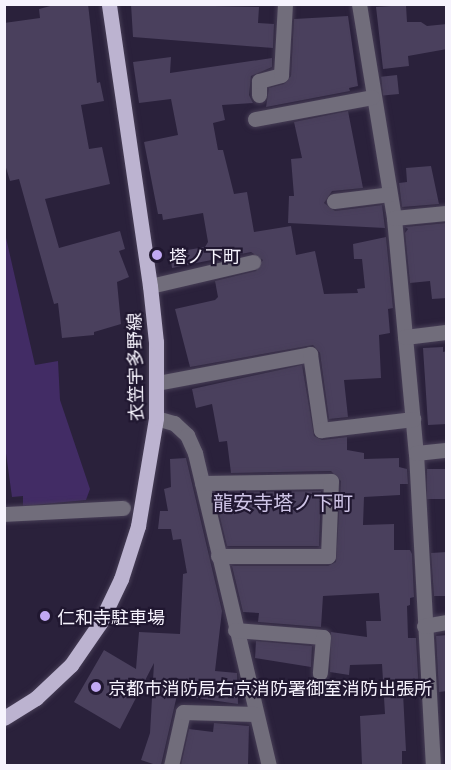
<!DOCTYPE html>
<html>
<head>
<meta charset="utf-8">
<style>
	body { margin:0 }
	#map { position:relative; width:451px; height:770px; overflow:hidden; background:#2a213b; font-family:Georgia,"Noto Sans JP",serif }
	div>[style] { position:absolute }
	.green>* { inset:0; background:#422c65 }
	.building>* { inset:0; background:#4a405d; transform-origin:0 0 }
	.roads { filter:drop-shadow(0 0 2px #473e56) drop-shadow(0 0 2px #473e56) }
	.minor>* { height:15px; margin:-7.5px; padding:0 7.5px; transform-origin:7.5px; border-radius:7.5px; background:#716d7b }
	.major>* { height:15px; margin:-7.5px; padding:0 7.5px; transform-origin:7.5px; border-radius:7.5px; background:#bcb3d0 }
	.dots>* { width:16px; height:16px; translate:-50% -50%; box-sizing:border-box; border:3px solid #201730; border-radius:50% }
	span { translate:-50% -50%; white-space:nowrap; text-align:center; line-height:1.15; -webkit-text-stroke:4.5px #201730; paint-order:stroke }
	.poi-label { font-size:18px; color:#f6f3fd }
	.left { translate:0 -50%; text-align:left }
	.street-label { font-size:18px; color:#f6f3fd }
	.neighbourhood-label { font-size:20px; color:#cfc5e7 }
	.frame { position:absolute; inset:0; border:6px solid #f6f3fd; pointer-events:none }
</style>
</head>
<body>
<div id="map">
	<div class="green">
		<div style="clip-path:polygon(4px 229px,35px 365px,58px 361px,60px 400px,90px 489px,86px 500px,23px 506px,23px 496px,12px 497px,4px 439px)"></div>
	</div>
	<div class="building">
		<div style="clip-path:polygon(58px 4px,88px 4px,97px 83px,100px 82px,104px 101px,81px 105px,89px 149px,102px 147px,110px 184px,45px 199px,59px 248px,120px 231px,125px 249px,119px 251px,129px 277px,117px 282px,121px 324px,94px 332px,94px 335px,62px 338px,58px 303px,54px 304px,19px 179px,10px 181px,4px 161px,4px 23px,40px 18px,39px 9px)"></div>
		<div style="clip-path:polygon(131px 4px,259px 7px,258px 23px,274px 24px,273px 48px,133px 37px)"></div>
		<div style="clip-path:polygon(406px 5px,407px 22px,421px 22px,427px 26px,447px 24px,447px 49px,408px 56px,409px 66px,383px 69px,376px 7px)"></div>
		<div style="clip-path:polygon(348px 16px,358px 86px,349px 88px,350px 91px,266px 107px,269px 88px,284px 84px,291px 76px,294px 19px)"></div>
		<div style="clip-path:polygon(171px 57px,170px 73px,272px 58px,272px 67px,251px 76px,249px 95px,253px 103px,222px 105px,225px 120px,213px 123px,218px 150px,223px 150px,234px 194px,247px 192px,254px 232px,291px 226px,296px 255px,315px 251px,324px 294px,358px 293px,357px 289px,365px 288px,362px 259px,354px 259px,353px 244px,386px 237px,393px 308px,388px 309px,390px 333px,379px 335px,381px 378px,344px 380px,348px 417px,329px 419px,320px 353px,313px 345px,190px 367px,175px 309px,215px 300px,218px 297px,215px 281px,256px 271px,263px 260px,251px 252px,172px 268px,170px 253px,205px 247px,208px 242px,203px 213px,163px 220px,162px 214px,158px 214px,144px 142px,178px 135px,171px 99px,139px 103px,133px 62px)"></div>
		<div style="left:397px;top:75px;width:19px;height:16px;rotate:84deg"></div>
		<div style="clip-path:polygon(348px 111px,363px 188px,332px 191px,324px 203px,335px 211px,382px 205px,385px 228px,288px 223px,289px 196px,294px 196px,291px 159px,302px 158px,294px 122px)"></div>
		<div style="clip-path:polygon(431px 166px,439px 204px,402px 207px,399px 183px,407px 182px,406px 168px)"></div>
		<div style="clip-path:polygon(447px 223px,447px 298px,432px 299px,430px 281px,410px 283px,405px 233px,408px 229px,405px 227px)"></div>
		<div style="clip-path:polygon(443px 347px,443px 352px,447px 351px,447px 424px,428px 425px,423px 348px)"></div>
		<div style="clip-path:polygon(302px 365px,314px 436px,322px 440px,347px 437px,347px 450px,364px 453px,364px 459px,399px 458px,399px 467px,407px 469px,408px 484px,400px 484px,400px 495px,364px 497px,363px 525px,394px 524px,394px 550px,410px 550px,412px 554px,414px 597px,410px 598px,410px 605px,407px 606px,408px 638px,416px 638px,419px 693px,403px 693px,406px 751px,402px 751px,402px 765px,362px 765px,360px 716px,385px 714px,382px 664px,350px 665px,349px 675px,330px 672px,331px 632px,367px 637px,366px 621px,381px 621px,379px 593px,323px 596px,321px 627px,258px 622px,259px 613px,243px 612px,232px 566px,328px 566px,336px 562px,341px 481px,331px 471px,231px 473px,227px 441px,219px 442px,212px 404px,196px 408px,192px 389px)"></div>
		<div style="clip-path:polygon(186px 458px,222px 611px,215px 671px,237px 673px,238px 704px,177px 695px,161px 765px,156px 765px,141px 760px,150px 733px,154px 663px,120px 729px,74px 702px,104px 650px,136px 669px,139px 632px,180px 634px,183px 574px,187px 573px,181px 539px,173px 540px,171px 529px,158px 529px,160px 511px,168px 511px,164px 489px,171px 487px,170px 459px)"></div>
		<div style="left:427px;top:469px;width:20px;height:30px"></div>
		<div style="clip-path:polygon(321px 491px,319px 546px,227px 546px,214px 493px)"></div>
		<div style="clip-path:polygon(447px 552px,447px 596px,434px 596px,431px 553px)"></div>
		<div style="clip-path:polygon(447px 635px,447px 691px,439px 692px,436px 636px)"></div>
		<div style="clip-path:polygon(256px 641px,312px 646px,311px 667px,255px 658px)"></div>
		<div style="clip-path:polygon(214px 723px,249px 726px,248px 765px,181px 765px,189px 729px,213px 732px)"></div>
	</div>
	<div class="roads">
		<div class="minor">
			<div style="left:359px;top:4px;width:217px;rotate:80.7deg"></div>
			<div style="left:394px;top:218px;width:236px;rotate:84.7deg"></div>
			<div style="left:416px;top:453px;width:313px;rotate:86.9deg"></div>
			<div style="left:259px;top:95px;width:14px;rotate:-90deg"></div>
			<div style="left:259px;top:81px;width:23px;rotate:-15deg"></div>
			<div style="left:281px;top:75px;width:71px;rotate:-86.8deg"></div>
			<div style="left:255px;top:119px;width:119px;rotate:-10.6deg"></div>
			<div style="left:334px;top:201px;width:56px;rotate:-7.1deg"></div>
			<div style="left:394px;top:218px;width:52px;rotate:-5.5deg"></div>
			<div style="left:150px;top:286px;width:106px;rotate:-13.1deg"></div>
			<div style="left:405px;top:337px;width:41px;rotate:-7deg"></div>
			<div style="left:157px;top:383px;width:156px;rotate:-10.7deg"></div>
			<div style="left:310px;top:354px;width:77px;rotate:81.8deg"></div>
			<div style="left:321px;top:430px;width:93px;rotate:-6.8deg"></div>
			<div style="left:156px;top:418px;width:19px;rotate:16deg"></div>
			<div style="left:174px;top:423px;width:18px;rotate:43deg"></div>
			<div style="left:187px;top:435px;width:20px;rotate:66deg"></div>
			<div style="left:195px;top:453px;width:322px;rotate:76.7deg"></div>
			<div style="left:416px;top:453px;width:30px;rotate:-6deg"></div>
			<div style="left:202px;top:483px;width:129px;rotate:-0.9deg"></div>
			<div style="left:331px;top:481px;width:75px;rotate:92.3deg"></div>
			<div style="left:328px;top:556px;width:110px;rotate:180deg"></div>
			<div style="left:4px;top:514px;width:119px;rotate:-2.9deg"></div>
			<div style="left:424px;top:626px;width:22px;rotate:-10deg"></div>
			<div style="left:235px;top:630px;width:88px;rotate:4.5deg"></div>
			<div style="left:323px;top:637px;width:36px;rotate:95deg"></div>
			<div style="left:171px;top:766px;width:55px;rotate:-77.5deg"></div>
			<div style="left:183px;top:712px;width:72px;rotate:1.6deg"></div>
		</div>
		<div class="major">
			<div style="left:4px;top:718px;width:38px;rotate:-32deg"></div>
			<div style="left:36px;top:698px;width:48px;rotate:-43.3deg"></div>
			<div style="left:71px;top:665px;width:51px;rotate:-55.4deg"></div>
			<div style="left:100px;top:623px;width:49px;rotate:-64.5deg"></div>
			<div style="left:121px;top:579px;width:56px;rotate:-72.2deg"></div>
			<div style="left:138px;top:526px;width:109px;rotate:-80.5deg"></div>
			<div style="left:156px;top:418px;width:76px;rotate:-90deg"></div>
			<div style="left:156px;top:342px;width:56px;rotate:-96.1deg"></div>
			<div style="left:150px;top:286px;width:285px;rotate:-98.3deg"></div>
		</div>
	</div>
	<div class="dots">
		<div style="left:157px;top:255px;background:#c1a8f3"></div>
		<div style="left:45px;top:616px;background:#c1a8f3"></div>
		<div style="left:96px;top:687px;background:#c1a8f3"></div>
	</div>
	<div class="poi-label">
		<span class="left" style="left:169px;top:255px">塔ノ下町</span>
		<span class="left" style="left:57px;top:616px">仁和寺駐車場</span>
		<span class="left" style="left:108px;top:687px">京都市消防局右京消防署御室消防出張所</span>
	</div>
	<div class="street-label">
		<span style="left:134px;top:367px;rotate:-91deg">衣笠宇多野線</span>
	</div>
	<div class="neighbourhood-label">
		<span style="left:283px;top:501px">龍安寺塔ノ下町</span>
	</div>
	<div class="frame"></div>
</div>
</body>
</html>
